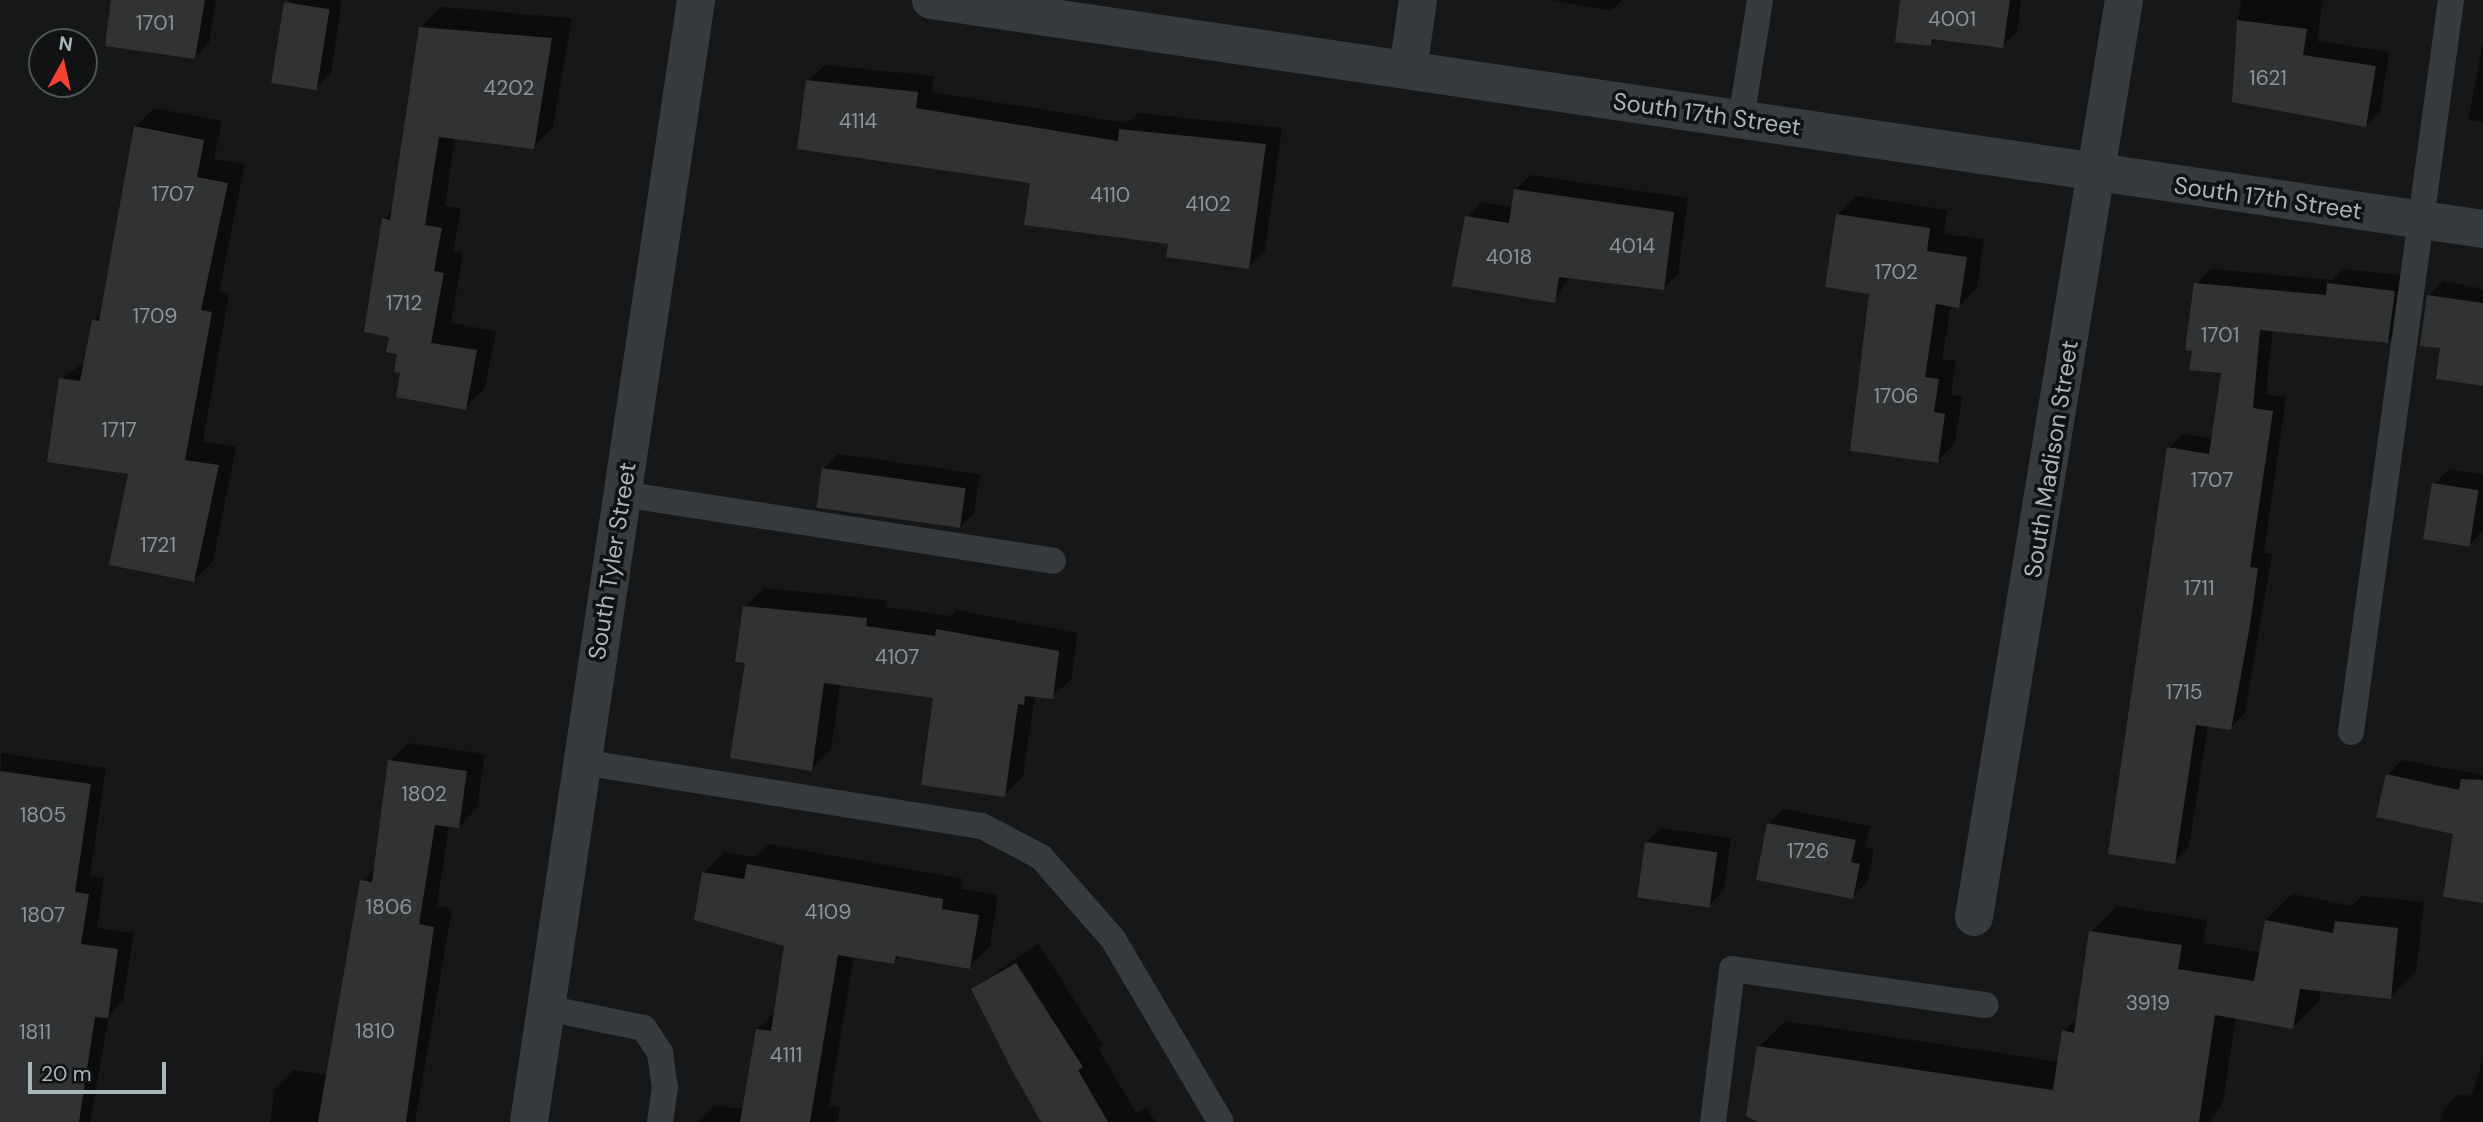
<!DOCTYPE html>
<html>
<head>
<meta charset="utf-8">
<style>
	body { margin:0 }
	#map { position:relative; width:2483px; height:1122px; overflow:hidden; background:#161718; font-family:"DM Sans",sans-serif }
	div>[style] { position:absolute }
	.shadow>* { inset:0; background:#0007 }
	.building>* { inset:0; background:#313234; transform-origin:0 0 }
	.service>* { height:26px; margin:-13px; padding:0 13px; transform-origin:13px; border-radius:13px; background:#373b3d }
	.minor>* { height:38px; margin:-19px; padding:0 19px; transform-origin:19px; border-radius:19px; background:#373b3d }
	span { translate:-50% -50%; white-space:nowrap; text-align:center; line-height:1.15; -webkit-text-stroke:7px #111213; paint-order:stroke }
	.number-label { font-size:21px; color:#8a9597 }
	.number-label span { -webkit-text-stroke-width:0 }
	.street-label { font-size:24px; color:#a7b6b8 }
	.north { position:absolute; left:28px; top:28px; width:70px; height:70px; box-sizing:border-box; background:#111213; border:2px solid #4d5455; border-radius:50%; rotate:8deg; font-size:19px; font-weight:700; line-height:28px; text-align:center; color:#a7b6b8 }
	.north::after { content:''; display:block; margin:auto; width:24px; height:32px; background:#f34132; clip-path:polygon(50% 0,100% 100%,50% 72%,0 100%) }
	.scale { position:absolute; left:28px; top:1062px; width:138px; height:32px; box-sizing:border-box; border:4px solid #a7b6b8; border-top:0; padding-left:9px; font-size:21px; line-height:24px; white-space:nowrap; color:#a7b6b8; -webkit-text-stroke:5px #111213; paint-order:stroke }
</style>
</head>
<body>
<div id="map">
	<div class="shadow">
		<div style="clip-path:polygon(113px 0,216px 0,209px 43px,195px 57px)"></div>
		<div style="clip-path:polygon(289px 0,342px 0,331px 73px,316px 88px)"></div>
		<div style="clip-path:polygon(1552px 0,1622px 0,1611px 11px)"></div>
		<div style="clip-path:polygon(1902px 0,2021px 0,2017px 32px,2002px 46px,1937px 38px,1930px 45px)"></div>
		<div style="clip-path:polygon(2241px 0,2323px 0,2317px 41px,2389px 52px,2380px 111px,2366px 125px,2234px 52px)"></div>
		<div style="clip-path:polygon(441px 7px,572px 18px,553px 127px,533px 148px,455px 138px,445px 206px,461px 208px,453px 252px,463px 253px,451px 323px,496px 331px,485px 388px,465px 408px,402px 372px,391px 335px,384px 219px,393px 209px,420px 28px)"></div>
		<div style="clip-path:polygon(2483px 43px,2483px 122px,2468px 120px)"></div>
		<div style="clip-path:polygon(825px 65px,934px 76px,932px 92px,1127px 123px,1138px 113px,1282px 128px,1265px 251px,1248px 267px,1170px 242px,808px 81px)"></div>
		<div style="clip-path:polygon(154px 108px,222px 121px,214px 159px,245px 164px,219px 292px,229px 293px,203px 442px,236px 447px,213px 561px,194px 580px,130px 472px,61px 379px,86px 361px,93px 321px,102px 311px,135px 127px)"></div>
		<div style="clip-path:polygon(1530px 175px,1688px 198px,1678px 274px,1663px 289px,1570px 276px,1554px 301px,1467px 217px,1482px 202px,1513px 207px,1516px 190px)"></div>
		<div style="clip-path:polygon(1856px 196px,1947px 210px,1944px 234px,1984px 239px,1977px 288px,1959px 306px,1951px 305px,1942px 359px,1956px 361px,1951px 395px,1962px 396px,1955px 443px,1937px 461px,1838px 214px)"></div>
		<div style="clip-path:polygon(2211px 269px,2333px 280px,2343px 269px,2409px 276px,2402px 327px,2388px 341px,2273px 329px,2266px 394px,2286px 397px,2264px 553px,2272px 554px,2245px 713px,2230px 728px,2208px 725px,2189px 847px,2174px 862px,2169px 448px,2183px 434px,2213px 438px,2223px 372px,2196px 284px)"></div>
		<div style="clip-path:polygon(2443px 281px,2483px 289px,2483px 384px,2442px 347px,2428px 296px)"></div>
		<div style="clip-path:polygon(838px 454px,980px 474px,974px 513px,960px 528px,823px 469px)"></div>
		<div style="clip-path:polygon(2449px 469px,2483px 474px,2483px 531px,2469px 545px,2434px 484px)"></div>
		<div style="clip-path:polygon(764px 588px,886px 600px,885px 607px,951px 616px,957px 610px,1077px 633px,1072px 678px,1052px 697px,1035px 695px,1023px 776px,1004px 795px,935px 697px,840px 683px,831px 750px,811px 769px,747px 662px,745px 607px)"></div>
		<div style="clip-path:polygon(408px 743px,485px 754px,477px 808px,459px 827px,449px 825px,437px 906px,452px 909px,415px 1122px,270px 1122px,275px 1088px,293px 1070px,327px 1075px,362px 881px,376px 867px,390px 761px)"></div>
		<div style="clip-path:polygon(1px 753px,106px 768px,90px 876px,104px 878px,97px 928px,134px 933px,123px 1000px,109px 1015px,90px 1122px,0 1122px)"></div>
		<div style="clip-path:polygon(2402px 760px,2483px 775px,2483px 902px,2455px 833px,2378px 816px,2388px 774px)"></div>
		<div style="clip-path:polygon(1784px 809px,1870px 826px,1865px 847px,1874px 849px,1867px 883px,1852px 897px,1769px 823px)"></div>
		<div style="clip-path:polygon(1661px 828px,1731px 838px,1724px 890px,1709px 905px,1646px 843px)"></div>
		<div style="clip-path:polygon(769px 844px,963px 879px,961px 889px,998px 895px,990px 946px,969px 967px,901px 955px,894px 962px,854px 956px,829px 1106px,840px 1108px,837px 1122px,697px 1122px,715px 1105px,743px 1109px,757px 1029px,776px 1011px,786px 945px,704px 873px,724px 852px,756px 857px)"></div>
		<div style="clip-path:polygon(2292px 894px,2352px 906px,2362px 896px,2424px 902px,2416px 971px,2390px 997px,2321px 990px,2319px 1001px,2293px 1027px,2236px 1017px,2223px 1102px,2209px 1122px,1760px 1122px,1759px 1047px,1785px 1021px,2059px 1062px,2064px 1031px,2078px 1017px,2091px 932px,2117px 906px,2207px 920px,2203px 943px,2261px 952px,2266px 920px)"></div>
		<div style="clip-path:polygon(1038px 943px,1103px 1045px,1099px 1049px,1136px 1113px,1147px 1107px,1155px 1122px,1046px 1122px,973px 989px)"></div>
		<div style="clip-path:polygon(2483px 1059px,2483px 1122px,2441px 1122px,2444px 1109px,2458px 1094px,2471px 1096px)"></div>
	</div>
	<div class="building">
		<div style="clip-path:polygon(111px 0,205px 0,195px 59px,105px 46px)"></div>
		<div style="clip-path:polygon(1900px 0,2010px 0,2003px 48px,1932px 39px,1931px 46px,1895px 42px)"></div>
		<div style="left:284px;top:2px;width:46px;height:82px;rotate:9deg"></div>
		<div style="clip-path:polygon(2237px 20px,2307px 29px,2303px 55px,2376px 66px,2366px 127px,2232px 102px)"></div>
		<div style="clip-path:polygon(419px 27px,552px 38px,534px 149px,439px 137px,425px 225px,442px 228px,434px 271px,444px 273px,431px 343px,477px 350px,466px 410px,396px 397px,400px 373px,394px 372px,397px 354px,386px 352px,389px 337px,364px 332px,382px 218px,390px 220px)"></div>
		<div style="clip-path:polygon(806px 80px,918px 92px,916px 108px,1118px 141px,1119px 129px,1266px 144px,1249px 269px,1166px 257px,1168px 244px,1024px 225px,1030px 183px,797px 149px)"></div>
		<div style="clip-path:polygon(134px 126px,204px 140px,197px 177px,228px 183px,201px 310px,212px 312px,185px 460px,219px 465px,194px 582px,109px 565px,128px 474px,47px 462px,59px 378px,80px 381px,92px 320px,99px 321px)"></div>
		<div style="clip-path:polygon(1514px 189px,1674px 212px,1664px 290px,1559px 277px,1555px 303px,1452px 286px,1465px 216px,1509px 223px)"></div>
		<div style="clip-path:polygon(1836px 214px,1930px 228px,1927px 251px,1967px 257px,1959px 308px,1936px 304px,1925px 377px,1939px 379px,1934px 412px,1945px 414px,1938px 463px,1850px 451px,1869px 294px,1825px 287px)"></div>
		<div style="clip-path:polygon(2194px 283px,2326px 295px,2327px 283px,2395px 291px,2388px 343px,2260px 330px,2253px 408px,2273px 411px,2250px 567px,2258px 568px,2250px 625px,2231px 730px,2196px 725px,2175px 864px,2108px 854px,2167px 447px,2209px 454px,2221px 373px,2189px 370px,2192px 351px,2185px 350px)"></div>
		<div style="clip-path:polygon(2427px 295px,2483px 303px,2483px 386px,2436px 379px,2440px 348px,2420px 346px)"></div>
		<div style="left:822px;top:468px;width:145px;height:40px;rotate:8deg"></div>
		<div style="left:2432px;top:483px;width:47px;height:57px;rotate:9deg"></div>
		<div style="clip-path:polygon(743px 606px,867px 618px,866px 626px,935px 636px,936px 629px,1059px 651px,1053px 699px,1025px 696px,1024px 705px,1018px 704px,1005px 797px,921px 785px,933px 698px,824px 683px,812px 771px,730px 758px,745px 663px,735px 662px)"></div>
		<div style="clip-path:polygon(388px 760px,467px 771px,459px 828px,435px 825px,419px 924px,434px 927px,406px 1122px,318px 1122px,360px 880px,372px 882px)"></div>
		<div style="clip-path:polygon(0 771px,91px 784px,75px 892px,89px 894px,81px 944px,118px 949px,108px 1018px,95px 1017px,79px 1122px,0 1122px)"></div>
		<div style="clip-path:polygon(2386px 774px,2459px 790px,2461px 779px,2483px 780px,2483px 903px,2443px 897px,2453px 834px,2376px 817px)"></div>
		<div style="clip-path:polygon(1767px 823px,1856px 840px,1851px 862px,1860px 864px,1853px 899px,1756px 880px)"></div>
		<div style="left:1645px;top:842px;width:73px;height:56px;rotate:8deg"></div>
		<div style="clip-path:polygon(747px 864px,943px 899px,942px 909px,979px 915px,970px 969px,896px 956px,894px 964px,838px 955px,810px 1122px,740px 1122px,756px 1029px,771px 1031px,784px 946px,694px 920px,702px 872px,744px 879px)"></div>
		<div style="clip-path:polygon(2265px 920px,2333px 933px,2335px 921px,2398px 928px,2391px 999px,2300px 989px,2293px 1029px,2215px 1015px,2199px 1122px,1758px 1122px,1746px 1116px,1757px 1046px,2053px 1090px,2062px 1030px,2074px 1033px,2089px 931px,2182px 945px,2178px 969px,2254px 981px)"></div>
		<div style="clip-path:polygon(1016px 963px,1083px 1067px,1078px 1070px,1108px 1122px,1041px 1122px,1013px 1072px,971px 989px)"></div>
	</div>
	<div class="service">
		<div style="left:1741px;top:119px;width:121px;rotate:-80.9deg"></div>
		<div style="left:622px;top:494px;width:436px;rotate:8.8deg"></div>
		<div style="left:2351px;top:732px;width:739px;rotate:-82.22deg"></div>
		<div style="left:582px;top:762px;width:405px;rotate:9.1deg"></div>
		<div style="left:982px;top:826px;width:67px;rotate:27.7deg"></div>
		<div style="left:1041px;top:857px;width:109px;rotate:48.7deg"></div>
		<div style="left:1113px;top:939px;width:212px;rotate:59.5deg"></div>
		<div style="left:546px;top:1008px;width:100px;rotate:11.5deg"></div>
		<div style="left:644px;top:1028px;width:30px;rotate:57deg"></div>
		<div style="left:660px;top:1053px;width:34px;rotate:82deg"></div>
		<div style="left:665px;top:1087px;width:35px;rotate:98deg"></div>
		<div style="left:1713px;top:1122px;width:154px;rotate:-82.9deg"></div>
		<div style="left:1732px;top:969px;width:256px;rotate:8.1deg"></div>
	</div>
	<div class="minor">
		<div style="left:931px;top:0;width:1569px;rotate:8.39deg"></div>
		<div style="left:1408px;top:70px;width:71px;rotate:-81.9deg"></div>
		<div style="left:1974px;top:917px;width:929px;rotate:-80.71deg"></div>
		<div style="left:529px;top:1122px;width:1134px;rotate:-81.53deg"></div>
	</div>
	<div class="number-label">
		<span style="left:1952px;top:19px">4001</span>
		<span style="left:155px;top:23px">1701</span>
		<span style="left:2268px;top:78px">1621</span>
		<span style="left:509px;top:88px">4202</span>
		<span style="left:858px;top:121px">4114</span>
		<span style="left:173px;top:194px">1707</span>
		<span style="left:1110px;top:195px">4110</span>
		<span style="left:1208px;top:204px">4102</span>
		<span style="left:1632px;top:246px">4014</span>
		<span style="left:1509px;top:257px">4018</span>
		<span style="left:1896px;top:272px">1702</span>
		<span style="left:404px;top:303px">1712</span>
		<span style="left:155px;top:316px">1709</span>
		<span style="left:2220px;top:335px">1701</span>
		<span style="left:1896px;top:396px">1706</span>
		<span style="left:119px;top:430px">1717</span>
		<span style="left:2212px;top:480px">1707</span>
		<span style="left:158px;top:545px">1721</span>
		<span style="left:2199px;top:588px">1711</span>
		<span style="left:897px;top:657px">4107</span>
		<span style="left:2184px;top:692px">1715</span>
		<span style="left:424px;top:794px">1802</span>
		<span style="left:43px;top:815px">1805</span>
		<span style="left:1808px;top:851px">1726</span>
		<span style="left:389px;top:907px">1806</span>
		<span style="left:828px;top:912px">4109</span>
		<span style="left:43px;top:915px">1807</span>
		<span style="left:2148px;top:1003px">3919</span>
		<span style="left:375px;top:1031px">1810</span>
		<span style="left:35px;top:1032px">1811</span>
		<span style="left:786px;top:1055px">4111</span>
	</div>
	<div class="street-label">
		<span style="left:1707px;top:114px;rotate:8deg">South 17th Street</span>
		<span style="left:2268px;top:198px;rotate:8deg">South 17th Street</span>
		<span style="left:2051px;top:459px;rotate:-81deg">South Madison Street</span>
		<span style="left:612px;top:561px;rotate:-81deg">South Tyler Street</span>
	</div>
	<div class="north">N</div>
	<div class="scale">20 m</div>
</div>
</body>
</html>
